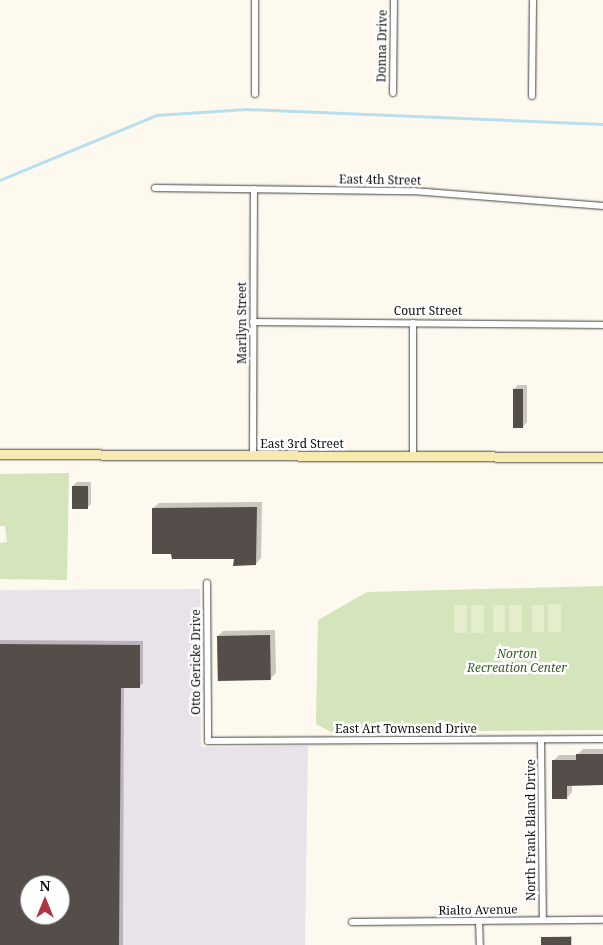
<!DOCTYPE html>
<html>
<head>
<meta charset="utf-8">
<style>
	body { margin:0 }
	#map { position:relative; width:603px; height:945px; overflow:hidden; background:#fdf9ee; font-family:"Noto Serif",serif }
	div>[style] { position:absolute }
	.industrial>* { inset:0; background:#e9e2eb }
	.green>* { inset:0; background:#d4e4bb }
	.pitch>* { inset:0; background:#e4edcc; transform-origin:0 0 }
	.shadow>* { inset:0; background:#0003 }
	.stream>* { height:2.5px; margin:-1.25px; padding:0 1.25px; transform-origin:1.25px; border-radius:1.25px; background:#b8dff0 }
	.building>* { inset:0; background:#544d4a; transform-origin:0 0 }
	.roads { filter:drop-shadow(0 0 1px #404040) drop-shadow(0 0 1px #404040) }
	.minor>* { height:6px; margin:-3px; padding:0 3px; transform-origin:3px; border-radius:3px; background:#fff }
	.secondary>* { height:9px; margin:-4.5px; padding:0 4.5px; transform-origin:4.5px; border-radius:4.5px; background:#f7eab0 }
	span { translate:-50% -50%; white-space:nowrap; text-align:center; line-height:1.15; -webkit-text-stroke:5px #fff; paint-order:stroke }
	.street-label { font-size:12px; color:#0d0d0d }
	.park-label { font-size:12px; color:#345e24; font-style:italic }
	.north { position:absolute; left:20px; top:875px; width:50px; height:50px; box-sizing:border-box; background:#fff; border:1px solid #9e9e9e; border-radius:50%; rotate:0deg; font-size:14px; font-weight:700; line-height:20px; text-align:center; color:#0d0d0d }
	.north::after { content:''; display:block; margin:auto; width:18px; height:22px; background:#af3342; clip-path:polygon(50% 0,100% 100%,50% 72%,0 100%) }
</style>
</head>
<body>
<div id="map">
	<div class="industrial">
		<div style="clip-path:polygon(evenodd,200px 589px,201px 747px,308px 746px,305px 945px,0 945px,0 590px,200px 589px,30px 885px,60px 885px,60px 915px,30px 915px,30px 885px)"></div>
	</div>
	<div class="green">
		<div style="clip-path:polygon(69px 473px,67px 580px,0 579px,0 543px,7px 542px,5px 526px,0 526px,0 474px)"></div>
		<div style="clip-path:polygon(603px 586px,603px 730px,331px 732px,316px 724px,318px 620px,367px 592px)"></div>
	</div>
	<div class="pitch">
		<div style="left:548px;top:604px;width:13px;height:28px"></div>
		<div style="left:454px;top:605px;width:13px;height:28px"></div>
		<div style="left:471px;top:605px;width:13px;height:28px"></div>
		<div style="left:493px;top:605px;width:12px;height:27px"></div>
		<div style="left:509px;top:605px;width:13px;height:27px"></div>
		<div style="left:532px;top:605px;width:12px;height:27px"></div>
	</div>
	<div class="shadow">
		<div style="clip-path:polygon(518px 385px,527px 385px,527px 422px,523px 427px,514px 389px)"></div>
		<div style="clip-path:polygon(77px 482px,91px 482px,91px 504px,87px 508px,73px 486px)"></div>
		<div style="clip-path:polygon(262px 502px,261px 558px,256px 564px,235px 558px,153px 508px,159px 503px)"></div>
		<div style="clip-path:polygon(275px 630px,276px 673px,270px 679px,218px 636px,223px 631px)"></div>
		<div style="clip-path:polygon(evenodd,0 640px,143px 641px,143px 683px,139px 687px,124px 687px,123px 945px,0 945px,0 640px,30px 885px,60px 885px,60px 915px,30px 915px,30px 885px)"></div>
		<div style="clip-path:polygon(583px 749px,603px 749px,603px 784px,572px 784px,572px 792px,567px 798px,553px 761px,559px 755px,577px 755px)"></div>
		<div style="clip-path:polygon(572px 936px,572px 945px,542px 945px,543px 937px)"></div>
	</div>
	<div class="stream">
		<div style="left:0;top:180px;width:170px;rotate:-22.5deg"></div>
		<div style="left:157px;top:115px;width:89px;rotate:-3.9deg"></div>
		<div style="left:246px;top:109px;width:357px;rotate:2.4deg"></div>
	</div>
	<div class="building">
		<div style="left:513px;top:389px;width:10px;height:39px"></div>
		<div style="left:72px;top:486px;width:16px;height:23px"></div>
		<div style="clip-path:polygon(257px 507px,256px 565px,233px 566px,234px 559px,172px 559px,171px 554px,152px 554px,152px 508px)"></div>
		<div style="left:270px;top:635px;width:45px;height:53px;rotate:89deg"></div>
		<div style="clip-path:polygon(evenodd,0 644px,140px 645px,140px 688px,121px 688px,119px 945px,0 945px,0 644px,30px 885px,60px 885px,60px 915px,30px 915px,30px 885px)"></div>
		<div style="clip-path:polygon(576px 754px,603px 754px,603px 785px,567px 786px,567px 799px,552px 799px,552px 760px,576px 760px)"></div>
		<div style="left:541px;top:937px;width:30px;height:8px"></div>
	</div>
	<div class="roads">
		<div class="minor">
			<div style="left:393px;top:93px;width:93px;rotate:-89.4deg"></div>
			<div style="left:255px;top:94px;width:94px;rotate:-90deg"></div>
			<div style="left:532px;top:96px;width:96px;rotate:-89.4deg"></div>
			<div style="left:155px;top:188px;width:258px;rotate:0.7deg"></div>
			<div style="left:413px;top:191px;width:191px;rotate:4.5deg"></div>
			<div style="left:253px;top:322px;width:350px;rotate:0.5deg"></div>
			<div style="left:253px;top:456px;width:267px;rotate:-89.8deg"></div>
			<div style="left:413px;top:457px;width:134px;rotate:-90deg"></div>
			<div style="left:207px;top:583px;width:158px;rotate:89.6deg"></div>
			<div style="left:208px;top:741px;width:395px;rotate:-0.3deg"></div>
			<div style="left:541px;top:740px;width:180px;rotate:89.4deg"></div>
			<div style="left:479px;top:921px;width:24px;rotate:88deg"></div>
			<div style="left:352px;top:922px;width:251px;rotate:-0.5deg"></div>
		</div>
		<div class="secondary">
			<div style="left:0;top:454px;width:603px;rotate:0.29deg"></div>
		</div>
	</div>
	<div class="street-label">
		<span style="left:382px;top:46px;rotate:-89deg">Donna Drive</span>
		<span style="left:380px;top:180px;rotate:1deg">East 4th Street</span>
		<span style="left:428px;top:311px">Court Street</span>
		<span style="left:242px;top:323px;rotate:-90deg">Marilyn Street</span>
		<span style="left:302px;top:444px">East 3rd Street</span>
		<span style="left:196px;top:662px;rotate:-90deg">Otto Gericke Drive</span>
		<span style="left:406px;top:729px">East Art Townsend Drive</span>
		<span style="left:531px;top:830px;rotate:-90deg">North Frank Bland Drive</span>
		<span style="left:478px;top:910px;rotate:-1deg">Rialto Avenue</span>
	</div>
	<div class="park-label">
		<span style="left:517px;top:661px">Norton<br>Recreation Center</span>
	</div>
	<div class="north">N</div>
</div>
</body>
</html>
